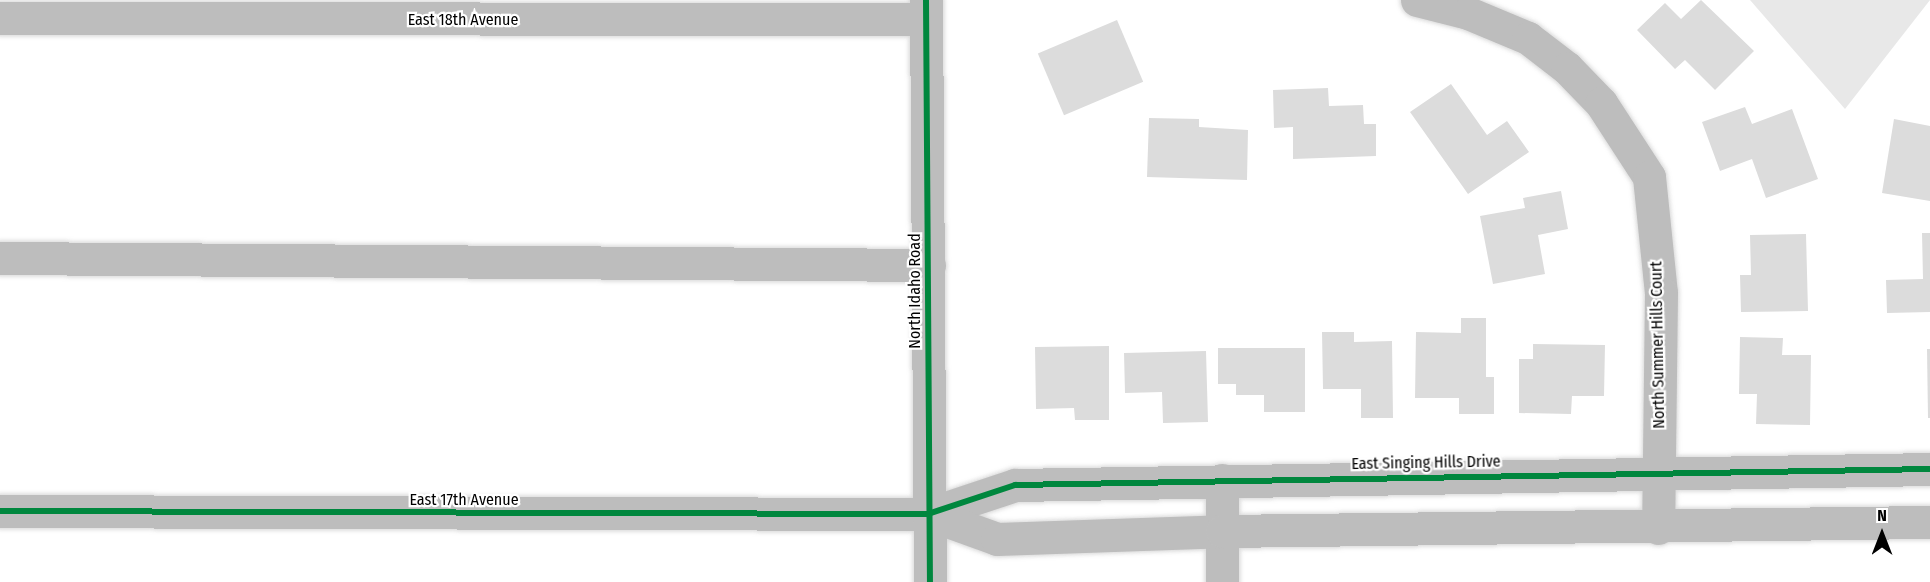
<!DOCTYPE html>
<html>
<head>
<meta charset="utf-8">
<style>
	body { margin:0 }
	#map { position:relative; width:1930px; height:582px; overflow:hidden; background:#fff; font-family:"Fira Sans Condensed",sans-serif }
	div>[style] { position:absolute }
	.green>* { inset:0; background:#e8e8e8 }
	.building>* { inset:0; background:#dcdcdc; transform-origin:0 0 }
	.roads { filter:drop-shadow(0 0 2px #dbdbdb) drop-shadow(0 0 2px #dbdbdb) }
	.minor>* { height:33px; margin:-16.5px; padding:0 16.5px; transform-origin:16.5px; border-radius:16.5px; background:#bdbdbd }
	.major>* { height:33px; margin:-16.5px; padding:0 16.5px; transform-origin:16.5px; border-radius:16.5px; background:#bdbdbd }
	.cycleway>* { height:6px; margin:-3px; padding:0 3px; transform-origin:3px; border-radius:3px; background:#00873e }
	span { translate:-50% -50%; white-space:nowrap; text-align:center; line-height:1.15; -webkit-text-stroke:4.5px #fff; paint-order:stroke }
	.street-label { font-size:16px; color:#000 }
	.north { position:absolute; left:1852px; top:504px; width:60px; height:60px; -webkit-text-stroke:4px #fff; paint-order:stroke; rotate:0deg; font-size:16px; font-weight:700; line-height:24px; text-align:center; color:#000 }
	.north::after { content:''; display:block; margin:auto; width:21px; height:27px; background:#000; clip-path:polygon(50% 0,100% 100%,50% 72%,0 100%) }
</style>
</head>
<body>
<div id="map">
	<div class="green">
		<div style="clip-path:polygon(1750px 0,1930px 0,1845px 109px)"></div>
	</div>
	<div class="building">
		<div style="clip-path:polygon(1701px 0,1754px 51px,1715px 90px,1685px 60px,1675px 69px,1637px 30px,1665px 3px,1681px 19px)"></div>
		<div style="left:1117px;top:20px;width:67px;height:86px;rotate:67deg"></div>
		<div style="clip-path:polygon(1451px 84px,1487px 135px,1507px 121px,1529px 152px,1468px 194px,1410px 112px)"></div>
		<div style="clip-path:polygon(1328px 88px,1329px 106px,1363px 105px,1364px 124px,1376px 124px,1376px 156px,1293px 159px,1293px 127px,1274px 128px,1273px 90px)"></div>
		<div style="clip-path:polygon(1745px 107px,1752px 124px,1792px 109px,1818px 179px,1766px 198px,1752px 159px,1720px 171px,1702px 122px)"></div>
		<div style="clip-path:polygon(1149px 118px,1199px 119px,1199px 127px,1248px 130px,1247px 180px,1147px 177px)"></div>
		<div style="clip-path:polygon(1894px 119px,1930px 126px,1930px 201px,1882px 193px)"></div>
		<div style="clip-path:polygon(1561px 191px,1568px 229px,1538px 235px,1545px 274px,1493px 284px,1480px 216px,1525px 208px,1523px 198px)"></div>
		<div style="clip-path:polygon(1922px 233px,1930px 233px,1930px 312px,1887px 313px,1886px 280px,1923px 279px)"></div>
		<div style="clip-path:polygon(1806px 234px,1808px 311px,1741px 312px,1740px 275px,1751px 275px,1750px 235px)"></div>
		<div style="clip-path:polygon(1461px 318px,1486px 318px,1486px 377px,1494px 377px,1494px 414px,1459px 414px,1459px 398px,1415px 398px,1416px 332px,1461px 333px)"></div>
		<div style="clip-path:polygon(1322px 332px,1354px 332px,1354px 342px,1392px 341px,1393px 418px,1361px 418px,1361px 389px,1323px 389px)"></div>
		<div style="clip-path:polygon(1740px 337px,1783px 338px,1782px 355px,1811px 355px,1810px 425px,1756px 424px,1757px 394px,1739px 394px)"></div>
		<div style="clip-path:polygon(1533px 344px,1605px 345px,1604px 396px,1572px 396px,1571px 414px,1519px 413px,1519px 359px,1533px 359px)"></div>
		<div style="clip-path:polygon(1109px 346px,1109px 420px,1075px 420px,1074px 408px,1036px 409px,1035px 347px)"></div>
		<div style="clip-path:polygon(1218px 348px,1305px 348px,1305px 412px,1264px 412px,1264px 395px,1236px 395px,1236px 384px,1218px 384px)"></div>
		<div style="clip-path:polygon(1927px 349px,1930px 349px,1930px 418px,1928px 418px)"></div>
		<div style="clip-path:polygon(1206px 351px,1208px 422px,1163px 423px,1162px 392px,1125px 393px,1124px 353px)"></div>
	</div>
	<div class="roads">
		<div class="minor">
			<div style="left:1417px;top:0;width:53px;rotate:14.3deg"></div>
			<div style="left:1468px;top:13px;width:65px;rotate:22.6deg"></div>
			<div style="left:1528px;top:38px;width:49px;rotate:37.6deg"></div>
			<div style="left:1567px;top:68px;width:49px;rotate:45.8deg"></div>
			<div style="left:1601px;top:103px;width:88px;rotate:57deg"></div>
			<div style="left:1649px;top:177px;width:117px;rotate:84.1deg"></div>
			<div style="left:1661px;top:293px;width:235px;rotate:90.7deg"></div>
			<div style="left:0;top:18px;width:926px;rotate:0.06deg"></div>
			<div style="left:0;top:258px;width:929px;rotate:0.43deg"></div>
			<div style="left:1222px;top:480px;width:102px;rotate:90deg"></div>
			<div style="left:0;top:511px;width:928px;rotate:0.19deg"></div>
			<div style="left:928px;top:514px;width:92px;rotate:-18.4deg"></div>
			<div style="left:1015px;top:485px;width:915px;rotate:-1deg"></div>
			<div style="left:928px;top:514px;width:73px;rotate:19.9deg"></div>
			<div style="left:997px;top:539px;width:225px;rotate:-2deg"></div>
			<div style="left:1222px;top:531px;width:708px;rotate:-0.73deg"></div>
		</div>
		<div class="major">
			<div style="left:926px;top:0;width:582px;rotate:89.61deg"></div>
		</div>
	</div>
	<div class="cycleway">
		<div style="left:926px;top:0;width:582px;rotate:89.61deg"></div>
		<div style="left:0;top:511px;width:928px;rotate:0.19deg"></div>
		<div style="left:928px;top:514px;width:92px;rotate:-18.4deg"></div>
		<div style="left:1015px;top:485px;width:915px;rotate:-1deg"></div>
	</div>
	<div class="street-label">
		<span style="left:463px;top:20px">East 18th Avenue</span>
		<span style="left:915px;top:291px;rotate:-90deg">North Idaho Road</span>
		<span style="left:1658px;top:345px;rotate:-91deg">North Summer Hills Court</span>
		<span style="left:1426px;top:463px;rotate:-1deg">East Singing Hills Drive</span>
		<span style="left:464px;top:500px">East 17th Avenue</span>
	</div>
	<div class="north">N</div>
</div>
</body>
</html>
